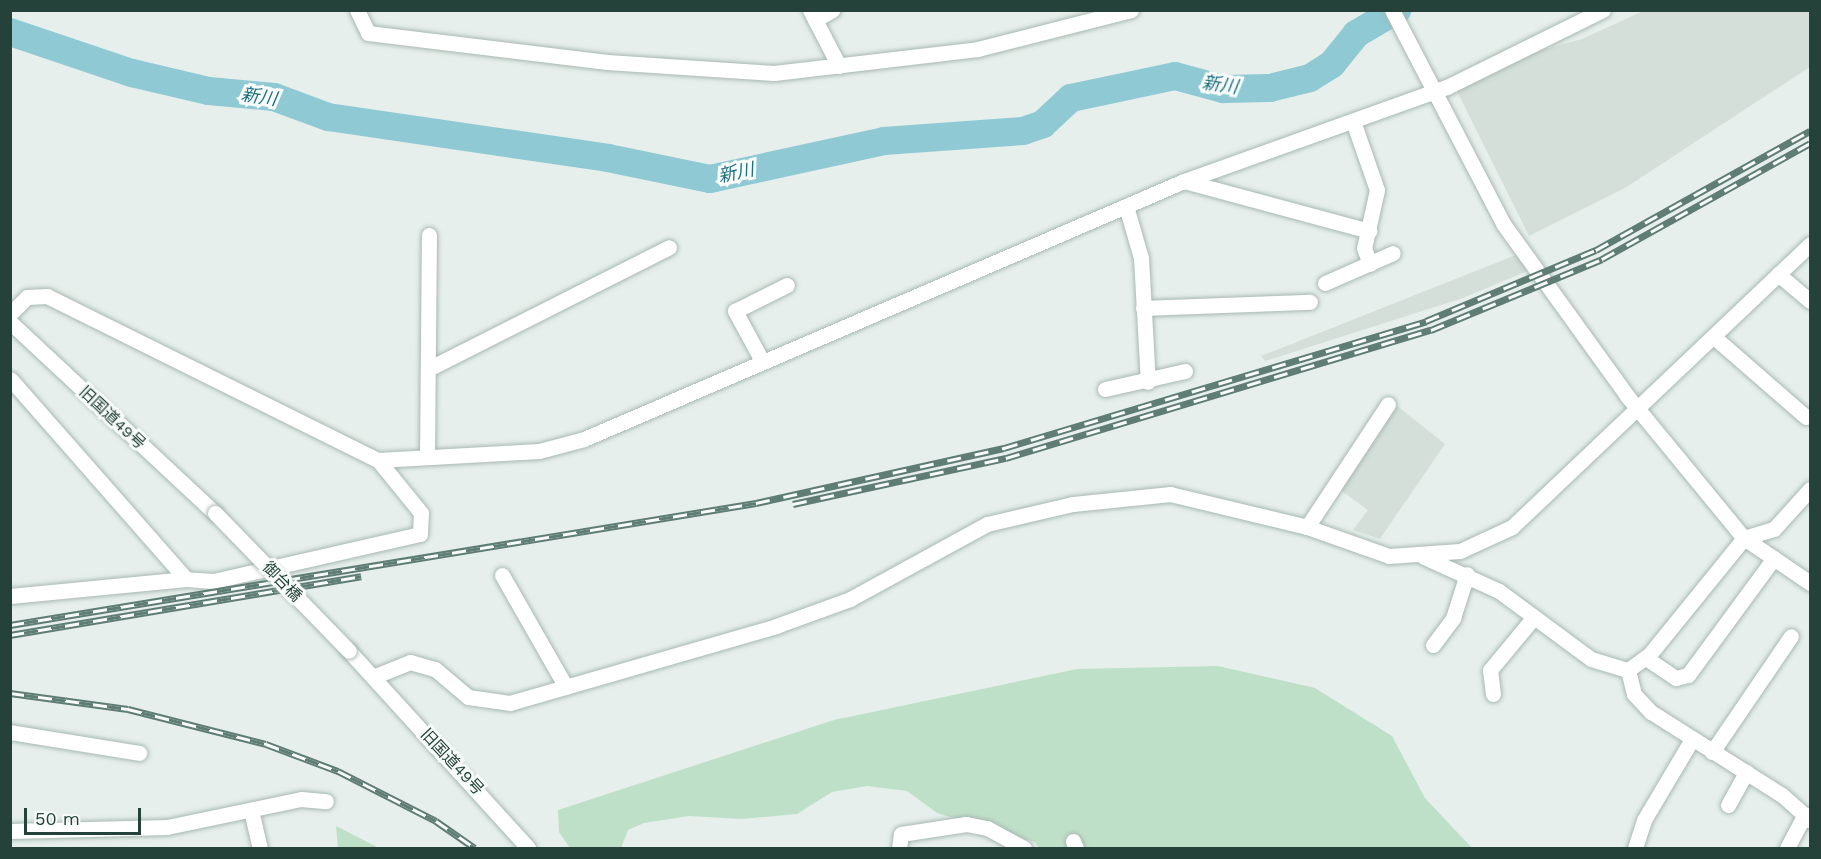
<!DOCTYPE html>
<html>
<head>
<meta charset="utf-8">
<style>
	body { margin:0 }
	#map { position:relative; width:1821px; height:859px; overflow:hidden; background:#e6efeb; font-family:"Work Sans","Noto Sans JP",sans-serif }
	div>[style] { position:absolute }
	.built>* { inset:0; background:#d4dfda }
	.green>* { inset:0; background:#bfe0c8 }
	.river>* { height:28px; margin:-14px; padding:0 14px; transform-origin:14px; border-radius:14px; background:#8ec9d4 }
	.roads { filter:drop-shadow(0 0 2px #a8b8b2) drop-shadow(0 0 2px #a8b8b2) }
	.minor>* { height:15px; margin:-7.5px; padding:0 7.5px; transform-origin:7.5px; border-radius:7.5px; background:#fff }
	.rail>* { height:7px; margin-top:-3.5px; transform-origin:0; background:repeating-linear-gradient(90deg,#f7fbf9 0 14px,#5f7d75 0 28px); box-sizing:border-box; border-block:2px solid #5f7d75 }
	.bridges { filter:drop-shadow(0 0 2px #a8b8b2) drop-shadow(0 0 2px #a8b8b2) }
	.minor-bridge>* { height:15px; margin:-7.5px; padding:0 7.5px; transform-origin:7.5px; border-radius:7.5px; background:#fff }
	span { translate:-50% -50%; white-space:nowrap; text-align:center; line-height:1.15; -webkit-text-stroke:6px #f7fbf9; paint-order:stroke }
	.street-label { font-size:16px; color:#24423a }
	.water-label { font-size:18px; color:#1c6f80; font-style:italic }
	.frame { position:absolute; inset:0; border:12px solid #24423a; pointer-events:none }
	.scale { position:absolute; left:24px; top:808px; width:117px; height:27px; box-sizing:border-box; border:3px solid #24423a; border-top:0; padding-left:8px; font-size:18px; line-height:21px; white-space:nowrap; color:#24423a; -webkit-text-stroke:4px #f7fbf9; paint-order:stroke }
</style>
</head>
<body>
<div id="map">
	<div class="built">
		<div style="clip-path:polygon(1643px 11px,1810px 11px,1810px 67px,1625px 188px,1529px 236px,1456px 89px,1505px 60px,1582px 39px)"></div>
		<div style="clip-path:polygon(1516px 255px,1527px 271px,1463px 298px,1265px 361px,1261px 356px)"></div>
		<div style="clip-path:polygon(1396px 405px,1445px 444px,1380px 539px,1353px 530px,1368px 510px,1339px 489px)"></div>
	</div>
	<div class="green">
		<div style="clip-path:polygon(1218px 666px,1315px 688px,1392px 736px,1425px 798px,1472px 848px,1039px 848px,1035px 842px,937px 813px,907px 791px,867px 786px,832px 792px,797px 814px,741px 819px,689px 816px,644px 823px,628px 830px,621px 848px,570px 848px,559px 832px,558px 810px,834px 720px,1077px 669px)"></div>
		<div style="clip-path:polygon(336px 826px,379px 848px,338px 848px)"></div>
	</div>
	<div class="river">
		<div style="left:10px;top:32px;width:129px;rotate:18.6deg"></div>
		<div style="left:132px;top:73px;width:79px;rotate:13.2deg"></div>
		<div style="left:209px;top:91px;width:65px;rotate:5.3deg"></div>
		<div style="left:274px;top:97px;width:58px;rotate:20.3deg"></div>
		<div style="left:328px;top:117px;width:283px;rotate:8.3deg"></div>
		<div style="left:608px;top:158px;width:104px;rotate:11.6deg"></div>
		<div style="left:710px;top:179px;width:178px;rotate:-12.3deg"></div>
		<div style="left:884px;top:141px;width:139px;rotate:-4.1deg"></div>
		<div style="left:1023px;top:131px;width:21px;rotate:-19deg"></div>
		<div style="left:1043px;top:124px;width:38px;rotate:-43deg"></div>
		<div style="left:1071px;top:98px;width:106px;rotate:-11.9deg"></div>
		<div style="left:1175px;top:76px;width:50px;rotate:15.2deg"></div>
		<div style="left:1223px;top:89px;width:47px;rotate:-1.2deg"></div>
		<div style="left:1270px;top:88px;width:41px;rotate:-14deg"></div>
		<div style="left:1310px;top:78px;width:26px;rotate:-32deg"></div>
		<div style="left:1332px;top:64px;width:38px;rotate:-51deg"></div>
		<div style="left:1356px;top:34px;width:48px;rotate:-30.3deg"></div>
	</div>
	<div class="roads">
		<div class="minor">
			<div style="left:357px;top:10px;width:25px;rotate:64deg"></div>
			<div style="left:368px;top:33px;width:241px;rotate:6.9deg"></div>
			<div style="left:607px;top:62px;width:167px;rotate:3.8deg"></div>
			<div style="left:774px;top:73px;width:205px;rotate:-6.7deg"></div>
			<div style="left:978px;top:49px;width:158px;rotate:-14.3deg"></div>
			<div style="left:810px;top:10px;width:63px;rotate:62.6deg"></div>
			<div style="left:1392px;top:10px;width:242px;rotate:62.5deg"></div>
			<div style="left:1504px;top:225px;width:212px;rotate:54.2deg"></div>
			<div style="left:1628px;top:397px;width:183px;rotate:50.6deg"></div>
			<div style="left:1744px;top:538px;width:80px;rotate:34.3deg"></div>
			<div style="left:815px;top:20px;width:20px;rotate:-30deg"></div>
			<div style="left:1353px;top:121px;width:73px;rotate:70.8deg"></div>
			<div style="left:1377px;top:190px;width:59px;rotate:102.6deg"></div>
			<div style="left:1364px;top:248px;width:17px;rotate:69deg"></div>
			<div style="left:1184px;top:181px;width:192px;rotate:15.1deg"></div>
			<div style="left:1126px;top:206px;width:54px;rotate:73.9deg"></div>
			<div style="left:1141px;top:258px;width:124px;rotate:86.8deg"></div>
			<div style="left:1778px;top:274px;width:42px;rotate:40.2deg"></div>
			<div style="left:1325px;top:283px;width:74px;rotate:-23.8deg"></div>
			<div style="left:1143px;top:308px;width:167px;rotate:-2.1deg"></div>
			<div style="left:10px;top:314px;width:24px;rotate:-45deg"></div>
			<div style="left:27px;top:297px;width:20px;rotate:-3deg"></div>
			<div style="left:47px;top:296px;width:369px;rotate:26.4deg"></div>
			<div style="left:378px;top:460px;width:68px;rotate:50.9deg"></div>
			<div style="left:421px;top:513px;width:21px;rotate:93deg"></div>
			<div style="left:420px;top:534px;width:212px;rotate:167.2deg"></div>
			<div style="left:213px;top:581px;width:27px;rotate:-176deg"></div>
			<div style="left:186px;top:579px;width:266px;rotate:-131.3deg"></div>
			<div style="left:10px;top:322px;width:280px;rotate:43deg"></div>
			<div style="left:1714px;top:337px;width:122px;rotate:41deg"></div>
			<div style="left:761px;top:359px;width:55px;rotate:-118.4deg"></div>
			<div style="left:735px;top:311px;width:58px;rotate:-26.6deg"></div>
			<div style="left:428px;top:369px;width:270px;rotate:-26.8deg"></div>
			<div style="left:1105px;top:389px;width:82px;rotate:-12.7deg"></div>
			<div style="left:427px;top:457px;width:222px;rotate:-89.5deg"></div>
			<div style="left:378px;top:460px;width:161px;rotate:-3.2deg"></div>
			<div style="left:539px;top:451px;width:47px;rotate:-14.9deg"></div>
			<div style="left:584px;top:439px;width:653px;rotate:-23.27deg"></div>
			<div style="left:1184px;top:181px;width:279px;rotate:-19.7deg"></div>
			<div style="left:1447px;top:87px;width:174px;rotate:-26.3deg"></div>
			<div style="left:1307px;top:527px;width:147px;rotate:-56.6deg"></div>
			<div style="left:1424px;top:557px;width:82px;rotate:24.4deg"></div>
			<div style="left:1499px;top:591px;width:114px;rotate:36.5deg"></div>
			<div style="left:1591px;top:659px;width:39px;rotate:17deg"></div>
			<div style="left:1628px;top:670px;width:26px;rotate:-36deg"></div>
			<div style="left:1649px;top:655px;width:151px;rotate:-50.9deg"></div>
			<div style="left:1744px;top:538px;width:31px;rotate:-17deg"></div>
			<div style="left:1774px;top:529px;width:54px;rotate:-48deg"></div>
			<div style="left:502px;top:575px;width:129px;rotate:60.3deg"></div>
			<div style="left:10px;top:596px;width:177px;rotate:-5.5deg"></div>
			<div style="left:1433px;top:645px;width:34px;rotate:-53deg"></div>
			<div style="left:1453px;top:618px;width:46px;rotate:-72.3deg"></div>
			<div style="left:349px;top:651px;width:266px;rotate:47.7deg"></div>
			<div style="left:1646px;top:658px;width:36px;rotate:34deg"></div>
			<div style="left:1676px;top:678px;width:12px;rotate:-14deg"></div>
			<div style="left:1688px;top:675px;width:145px;rotate:-53.7deg"></div>
			<div style="left:1628px;top:670px;width:25px;rotate:76deg"></div>
			<div style="left:1634px;top:694px;width:25px;rotate:47deg"></div>
			<div style="left:1651px;top:712px;width:155px;rotate:32.4deg"></div>
			<div style="left:1782px;top:795px;width:38px;rotate:42deg"></div>
			<div style="left:373px;top:677px;width:40px;rotate:-22deg"></div>
			<div style="left:410px;top:662px;width:26px;rotate:16deg"></div>
			<div style="left:435px;top:669px;width:43px;rotate:40.3deg"></div>
			<div style="left:468px;top:697px;width:42px;rotate:8.1deg"></div>
			<div style="left:510px;top:703px;width:277px;rotate:-16.1deg"></div>
			<div style="left:776px;top:626px;width:79px;rotate:-20deg"></div>
			<div style="left:850px;top:599px;width:156px;rotate:-28.7deg"></div>
			<div style="left:987px;top:524px;width:88px;rotate:-13.1deg"></div>
			<div style="left:1073px;top:504px;width:98px;rotate:-5.9deg"></div>
			<div style="left:1170px;top:494px;width:141px;rotate:13.5deg"></div>
			<div style="left:1307px;top:527px;width:87px;rotate:19.5deg"></div>
			<div style="left:1389px;top:556px;width:71px;rotate:-4deg"></div>
			<div style="left:1460px;top:551px;width:57px;rotate:-24.8deg"></div>
			<div style="left:1512px;top:527px;width:411px;rotate:-43.5deg"></div>
			<div style="left:1493px;top:694px;width:24px;rotate:-97deg"></div>
			<div style="left:1490px;top:670px;width:69px;rotate:-50.3deg"></div>
			<div style="left:10px;top:732px;width:131px;rotate:9.2deg"></div>
			<div style="left:1712px;top:752px;width:140px;rotate:-55.7deg"></div>
			<div style="left:1728px;top:805px;width:38px;rotate:-61deg"></div>
			<div style="left:251px;top:810px;width:39px;rotate:77deg"></div>
			<div style="left:10px;top:831px;width:157px;rotate:-1.5deg"></div>
			<div style="left:167px;top:827px;width:137px;rotate:-11.8deg"></div>
			<div style="left:301px;top:799px;width:25px;rotate:5deg"></div>
			<div style="left:1073px;top:841px;width:8px;rotate:67deg"></div>
			<div style="left:899px;top:848px;width:14px;rotate:-82deg"></div>
			<div style="left:901px;top:834px;width:66px;rotate:-8.7deg"></div>
			<div style="left:966px;top:824px;width:21px;rotate:11deg"></div>
			<div style="left:987px;top:828px;width:42px;rotate:28.4deg"></div>
			<div style="left:1635px;top:848px;width:29px;rotate:-72deg"></div>
			<div style="left:1644px;top:820px;width:94px;rotate:-59.3deg"></div>
			<div style="left:1787px;top:848px;width:38px;rotate:-62deg"></div>
		</div>
	</div>
	<div class="rail">
		<div style="left:793px;top:504px;width:218px;rotate:-12.2deg"></div>
		<div style="left:1006px;top:458px;width:444px;rotate:-16.8deg"></div>
		<div style="left:1431px;top:330px;width:185px;rotate:-22.5deg"></div>
		<div style="left:1602px;top:259px;width:238px;rotate:-29.1deg"></div>
		<div style="left:10px;top:625px;width:756px;rotate:-9.29deg"></div>
		<div style="left:756px;top:503px;width:254px;rotate:-12.5deg"></div>
		<div style="left:1004px;top:448px;width:441px;rotate:-16.7deg"></div>
		<div style="left:1426px;top:321px;width:184px;rotate:-22.7deg"></div>
		<div style="left:1596px;top:250px;width:245px;rotate:-29.1deg"></div>
		<div style="left:10px;top:635px;width:356px;rotate:-9.5deg"></div>
		<div style="left:10px;top:693px;width:119px;rotate:7.7deg"></div>
		<div style="left:128px;top:709px;width:142px;rotate:14.2deg"></div>
		<div style="left:266px;top:744px;width:77px;rotate:20.6deg"></div>
		<div style="left:338px;top:771px;width:110px;rotate:27deg"></div>
		<div style="left:436px;top:821px;width:47px;rotate:34.7deg"></div>
	</div>
	<div class="bridges">
		<div class="minor-bridge">
			<div style="left:215px;top:513px;width:192px;rotate:45.8deg"></div>
		</div>
	</div>
	<div class="street-label">
		<span style="left:112px;top:418px;rotate:43deg">旧国道49号</span>
		<span style="left:282px;top:582px;rotate:46deg">御台橋</span>
		<span style="left:452px;top:762px;rotate:47deg">旧国道49号</span>
	</div>
	<div class="water-label">
		<span style="left:1220px;top:85px;rotate:8deg">新川</span>
		<span style="left:259px;top:97px;rotate:9deg">新川</span>
		<span style="left:736px;top:173px;rotate:-12deg">新川</span>
	</div>
	<div class="frame"></div>
	<div class="scale">50 m</div>
</div>
</body>
</html>
